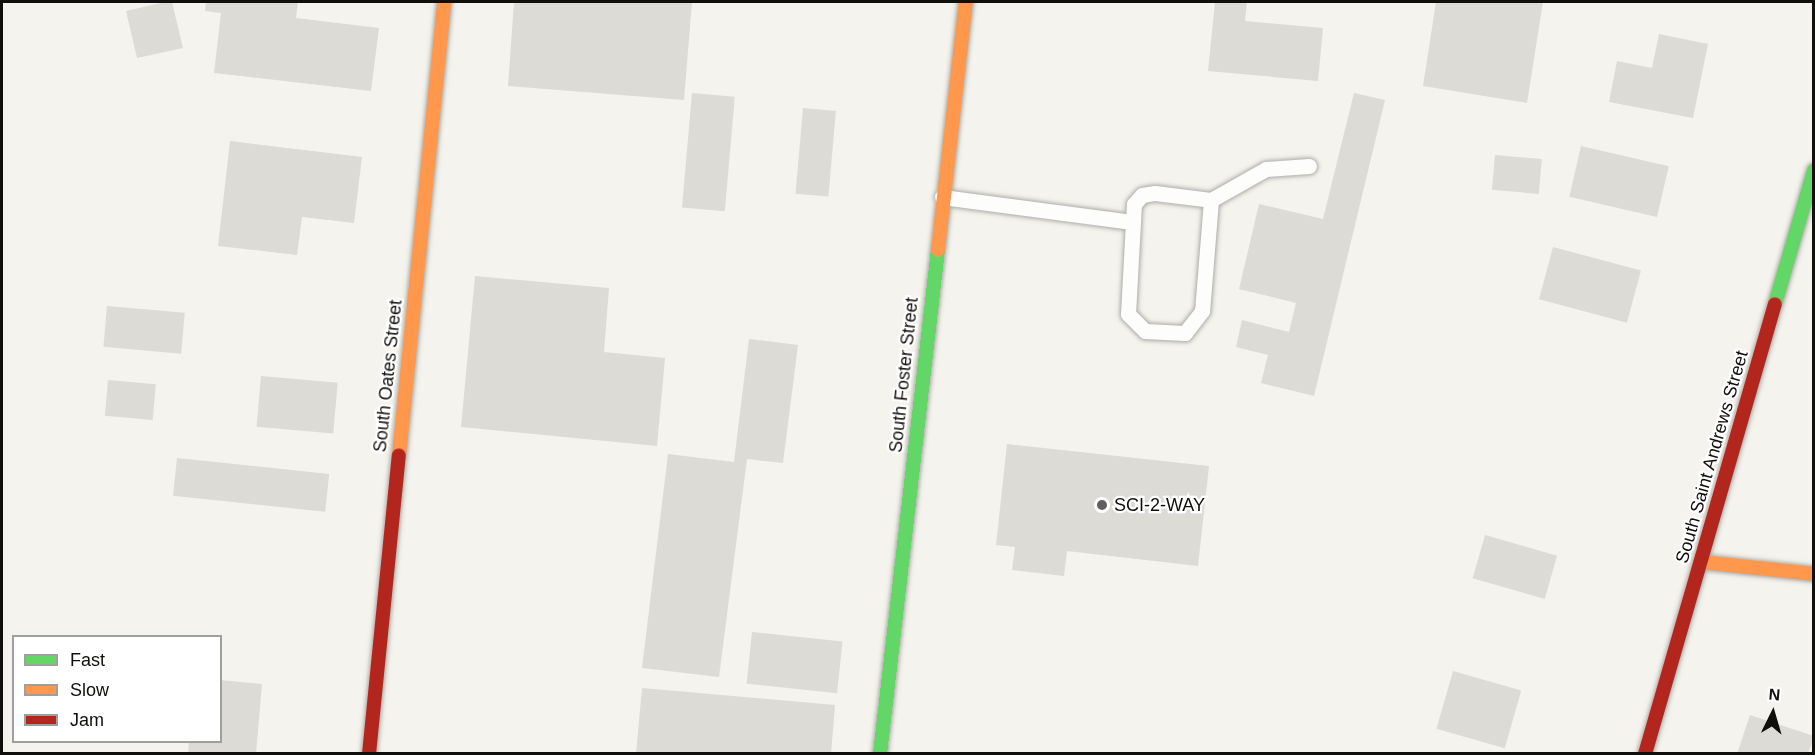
<!DOCTYPE html>
<html>
<head>
<meta charset="utf-8">
<style>
	body { margin:0 }
	#map { position:relative; width:1815px; height:755px; overflow:hidden; background:#f4f3ed; font-family:Arial,sans-serif }
	div>[style] { position:absolute }
	.building>* { inset:0; background:#dcdbd6; transform-origin:0 0 }
	.roads { filter:drop-shadow(0 0 2px #aeada9) drop-shadow(0 0 2px #aeada9) }
	.lane>* { height:15px; margin:-7.5px; padding:0 7.5px; transform-origin:7.5px; border-radius:7.5px; background:#fdfdfc }
	.fast>* { height:14px; margin:-7px; padding:0 7px; transform-origin:7px; border-radius:7px; background:#63d668 }
	.slow>* { height:14px; margin:-7px; padding:0 7px; transform-origin:7px; border-radius:7px; background:#ff974d }
	.jam>* { height:14px; margin:-7px; padding:0 7px; transform-origin:7px; border-radius:7px; background:#b3261e }
	.dots>* { width:16px; height:16px; translate:-50% -50%; box-sizing:border-box; border:3px solid #fff; border-radius:50% }
	span { translate:-50% -50%; white-space:nowrap; text-align:center; line-height:1.15; -webkit-text-stroke:4.5px #fff; paint-order:stroke }
	.street-label { font-size:18px; color:#100f0c }
	.poi-label { font-size:18px; color:#100f0c }
	.left { translate:0 -50%; text-align:left }
	.frame { position:absolute; inset:0; border:3px solid #100f0c; pointer-events:none }
	.legend { position:absolute; left:12px; top:635px; width:210px; height:108px; box-sizing:border-box; background:#fff; border:2px solid #9f9f9e; margin:0; padding:8px 10px; list-style:none; font-size:18px; color:#100f0c }
	.legend li { display:flex; align-items:center; gap:12px; height:30px }
	.legend b { width:30px; border:2px solid #9f9f9e }
	.north { position:absolute; left:1743px; top:683px; width:60px; height:60px; -webkit-text-stroke:4px #fff; paint-order:stroke; rotate:5deg; font-size:16px; font-weight:700; line-height:24px; text-align:center; color:#100f0c }
	.north::after { content:''; display:block; margin:auto; width:21px; height:27px; background:#100f0c; clip-path:polygon(50% 0,100% 100%,50% 72%,0 100%) }
</style>
</head>
<body>
<div id="map">
	<div class="building">
		<div style="clip-path:polygon(165px 2px,172px 2px,183px 48px,137px 58px,126px 11px)"></div>
		<div style="clip-path:polygon(206px 2px,298px 2px,296px 18px,379px 28px,371px 91px,214px 73px,221px 13px,205px 11px)"></div>
		<div style="clip-path:polygon(514px 2px,692px 2px,684px 100px,508px 86px)"></div>
		<div style="clip-path:polygon(1215px 2px,1247px 2px,1245px 21px,1323px 28px,1318px 81px,1208px 71px)"></div>
		<div style="clip-path:polygon(1436px 2px,1543px 2px,1527px 103px,1423px 86px)"></div>
		<div style="clip-path:polygon(1659px 34px,1708px 44px,1693px 118px,1609px 102px,1617px 61px,1652px 68px)"></div>
		<div style="left:692px;top:93px;width:43px;height:115px;rotate:5deg"></div>
		<div style="clip-path:polygon(1354px 93px,1385px 100px,1314px 396px,1261px 383px,1268px 355px,1236px 347px,1242px 320px,1289px 332px,1296px 303px,1239px 289px,1259px 204px,1323px 219px)"></div>
		<div style="left:803px;top:108px;width:33px;height:86px;rotate:5deg"></div>
		<div style="clip-path:polygon(230px 141px,362px 157px,354px 223px,302px 217px,297px 255px,218px 246px)"></div>
		<div style="left:1581px;top:146px;width:90px;height:52px;rotate:13deg"></div>
		<div style="left:1495px;top:155px;width:47px;height:35px;rotate:5deg"></div>
		<div style="left:1553px;top:247px;width:91px;height:54px;rotate:15deg"></div>
		<div style="clip-path:polygon(475px 276px,609px 288px,604px 352px,665px 358px,657px 446px,461px 427px)"></div>
		<div style="left:107px;top:306px;width:78px;height:41px;rotate:5deg"></div>
		<div style="clip-path:polygon(749px 339px,798px 345px,783px 463px,747px 459px,719px 677px,642px 668px,668px 454px,734px 462px)"></div>
		<div style="left:261px;top:376px;width:77px;height:51px;rotate:5deg"></div>
		<div style="left:108px;top:380px;width:48px;height:36px;rotate:5deg"></div>
		<div style="clip-path:polygon(1007px 444px,1209px 466px,1198px 566px,1067px 551px,1064px 576px,1012px 570px,1015px 547px,996px 545px)"></div>
		<div style="left:177px;top:458px;width:153px;height:38px;rotate:6deg"></div>
		<div style="left:1485px;top:535px;width:75px;height:45px;rotate:16deg"></div>
		<div style="left:752px;top:632px;width:91px;height:52px;rotate:6deg"></div>
		<div style="left:1453px;top:671px;width:71px;height:60px;rotate:16deg"></div>
		<div style="clip-path:polygon(220px 680px,262px 684px,256px 754px,188px 754px,189px 742px,220px 742px)"></div>
		<div style="clip-path:polygon(642px 688px,835px 705px,831px 754px,636px 754px)"></div>
		<div style="clip-path:polygon(1750px 715px,1814px 736px,1808px 754px,1737px 754px)"></div>
	</div>
	<div class="roads">
		<div class="lane">
			<div style="left:1155px;top:193px;width:56px;rotate:7.1deg"></div>
			<div style="left:1211px;top:200px;width:111px;rotate:94.6deg"></div>
			<div style="left:1202px;top:311px;width:28px;rotate:128deg"></div>
			<div style="left:1185px;top:333px;width:40px;rotate:-177.1deg"></div>
			<div style="left:1145px;top:331px;width:24px;rotate:-135deg"></div>
			<div style="left:1128px;top:314px;width:110px;rotate:-86.9deg"></div>
			<div style="left:1134px;top:204px;width:12px;rotate:-48deg"></div>
			<div style="left:1142px;top:195px;width:13px;rotate:-9deg"></div>
			<div style="left:942px;top:197px;width:192px;rotate:7.5deg"></div>
			<div style="left:1211px;top:200px;width:63px;rotate:-29.4deg"></div>
			<div style="left:1266px;top:169px;width:43px;rotate:-4deg"></div>
		</div>
		<div class="fast">
			<div style="left:1775px;top:304px;width:139px;rotate:-73.7deg"></div>
			<div style="left:880px;top:754px;width:507px;rotate:-83.44deg"></div>
		</div>
		<div class="slow">
			<div style="left:938px;top:250px;width:250px;rotate:-83.6deg"></div>
			<div style="left:399px;top:456px;width:456px;rotate:-84.3deg"></div>
			<div style="left:1700px;top:562px;width:115px;rotate:6deg"></div>
		</div>
		<div class="jam">
			<div style="left:369px;top:754px;width:300px;rotate:-84.3deg"></div>
			<div style="left:1645px;top:754px;width:468px;rotate:-73.9deg"></div>
		</div>
	</div>
	<div class="dots">
		<div style="left:1102px;top:505px;background:#605f5b"></div>
	</div>
	<div class="street-label">
		<span style="left:904px;top:375px;rotate:-84deg">South Foster Street</span>
		<span style="left:388px;top:376px;rotate:-84deg">South Oates Street</span>
		<span style="left:1712px;top:457px;rotate:-74deg">South Saint Andrews Street</span>
	</div>
	<div class="poi-label">
		<span class="left" style="left:1114px;top:505px">SCI-2-WAY</span>
	</div>
	<div class="frame"></div>
	<ul class="legend">
	<li><b style="height:8px;background:#63d668"></b>Fast</li>
	<li><b style="height:8px;background:#ff974d"></b>Slow</li>
	<li><b style="height:8px;background:#b3261e"></b>Jam</li>
	</ul>
	<div class="north">N</div>
</div>
</body>
</html>
